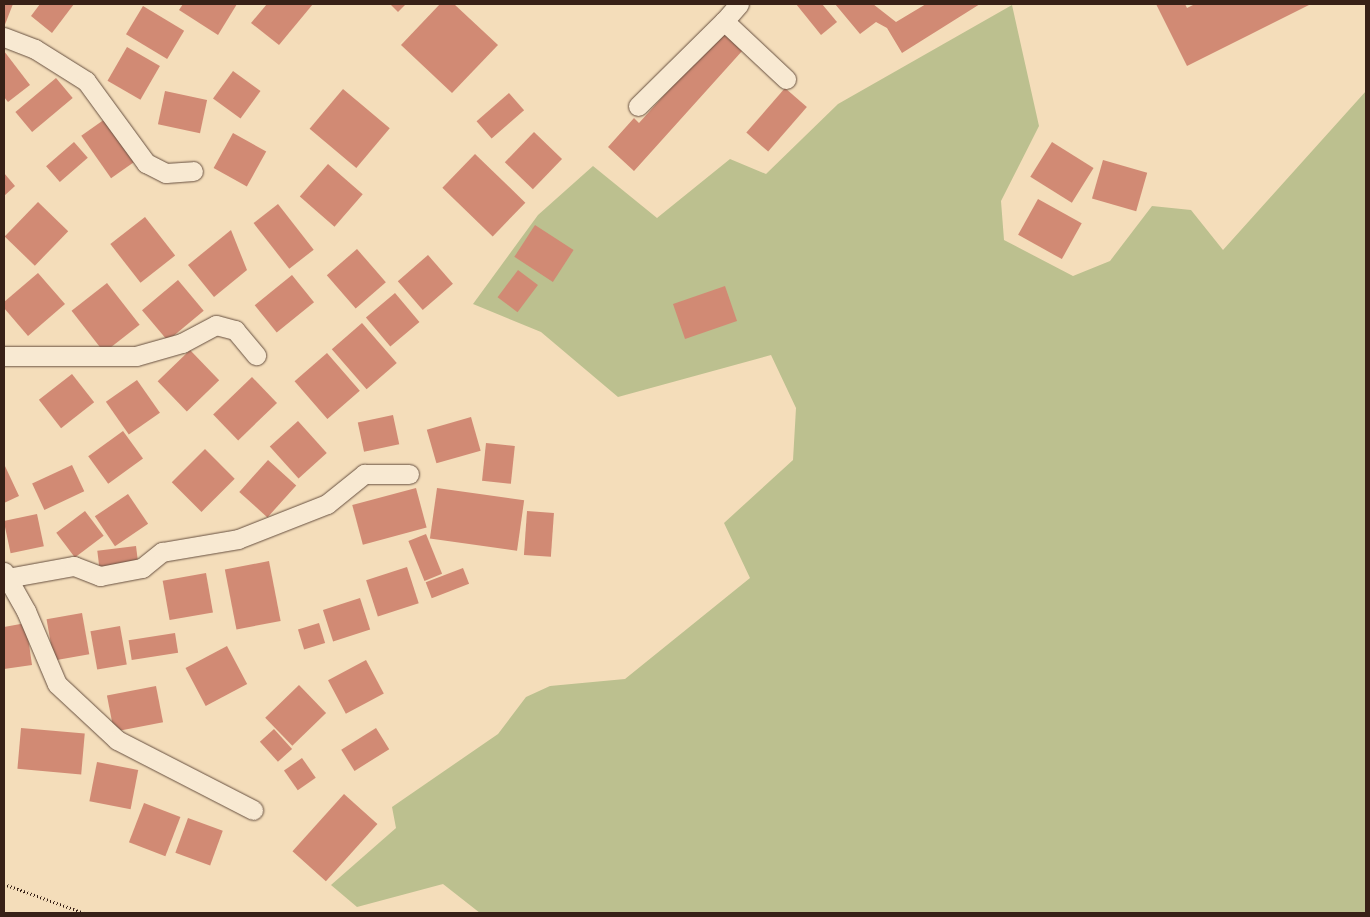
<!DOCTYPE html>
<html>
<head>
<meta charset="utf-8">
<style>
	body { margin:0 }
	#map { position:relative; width:1370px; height:917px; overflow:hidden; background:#f4ddba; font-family:"IM FELL English",serif }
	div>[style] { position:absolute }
	.green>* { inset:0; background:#bcc08f }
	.building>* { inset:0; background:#d18a74; transform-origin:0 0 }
	.path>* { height:3px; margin-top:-1.5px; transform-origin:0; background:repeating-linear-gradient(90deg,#382117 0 1px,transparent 0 3.5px) }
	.roads { filter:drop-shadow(0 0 1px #675040) drop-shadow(0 0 1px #675040) }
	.street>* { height:19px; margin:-9.5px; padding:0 9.5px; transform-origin:9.5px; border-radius:9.5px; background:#f8e9d2 }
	span { translate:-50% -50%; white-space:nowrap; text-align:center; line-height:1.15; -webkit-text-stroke:4px #f8e9d2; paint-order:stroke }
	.frame { position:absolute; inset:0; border:5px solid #382117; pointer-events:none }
</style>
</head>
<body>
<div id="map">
	<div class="green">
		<div style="clip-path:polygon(1012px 5px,1039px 126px,1001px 201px,1004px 240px,1073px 276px,1110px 261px,1152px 206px,1191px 210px,1223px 250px,1366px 91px,1366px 913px,480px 913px,443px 884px,357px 907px,331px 885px,396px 828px,392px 807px,498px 734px,526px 697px,550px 686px,625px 679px,750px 578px,724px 523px,793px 460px,796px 408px,771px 355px,618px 397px,541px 332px,473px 304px,538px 215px,593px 166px,657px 218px,730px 159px,766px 174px,838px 104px)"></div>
	</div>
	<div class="building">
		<div style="clip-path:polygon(4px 4px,13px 4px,4px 27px)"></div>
		<div style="clip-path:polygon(40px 4px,74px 4px,52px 33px,31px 16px)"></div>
		<div style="clip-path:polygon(183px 4px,237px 4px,218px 35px,179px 10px)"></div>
		<div style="clip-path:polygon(267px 4px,313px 4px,279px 45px,251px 23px)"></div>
		<div style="clip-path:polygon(390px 4px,406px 4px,398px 12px)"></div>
		<div style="clip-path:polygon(440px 4px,454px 4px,498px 45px,452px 93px,401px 45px)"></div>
		<div style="clip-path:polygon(796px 4px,822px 4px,837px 22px,821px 35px)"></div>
		<div style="clip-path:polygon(835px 4px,873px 4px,896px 22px,926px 4px,980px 4px,902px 53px,887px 28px,876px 22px,860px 34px)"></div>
		<div style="clip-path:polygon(1156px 4px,1185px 4px,1187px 8px,1195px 4px,1311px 4px,1187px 66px)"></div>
		<div style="left:143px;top:6px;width:48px;height:33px;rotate:31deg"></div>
		<div style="clip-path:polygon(722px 31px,743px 50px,634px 171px,608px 147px,634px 118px,639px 123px)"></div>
		<div style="left:127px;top:47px;width:38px;height:39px;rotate:30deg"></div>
		<div style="clip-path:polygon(4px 51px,30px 85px,8px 102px,4px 97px)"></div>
		<div style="left:233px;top:71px;width:34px;height:34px;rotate:36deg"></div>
		<div style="left:56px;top:78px;width:26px;height:53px;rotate:50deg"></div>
		<div style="left:785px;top:88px;width:29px;height:59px;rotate:41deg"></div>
		<div style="left:343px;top:89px;width:61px;height:52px;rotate:40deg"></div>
		<div style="left:165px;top:91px;width:43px;height:34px;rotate:12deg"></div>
		<div style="left:509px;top:93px;width:23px;height:43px;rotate:49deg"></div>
		<div style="left:105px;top:119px;width:52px;height:29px;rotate:55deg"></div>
		<div style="left:534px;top:132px;width:39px;height:42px;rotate:44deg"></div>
		<div style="left:233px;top:133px;width:38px;height:40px;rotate:29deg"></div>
		<div style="left:74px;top:142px;width:21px;height:37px;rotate:49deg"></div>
		<div style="left:1052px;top:142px;width:49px;height:41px;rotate:32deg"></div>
		<div style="left:475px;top:154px;width:70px;height:47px;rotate:44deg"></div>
		<div style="left:1103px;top:160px;width:46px;height:40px;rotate:16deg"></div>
		<div style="left:328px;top:164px;width:46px;height:43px;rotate:41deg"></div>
		<div style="clip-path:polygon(4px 173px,15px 186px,4px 196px)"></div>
		<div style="left:1038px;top:199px;width:50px;height:41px;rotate:29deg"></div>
		<div style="left:38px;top:202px;width:42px;height:48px;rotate:44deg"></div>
		<div style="left:278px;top:204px;width:58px;height:31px;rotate:52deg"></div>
		<div style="left:145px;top:217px;width:49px;height:44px;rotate:52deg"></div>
		<div style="left:535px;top:225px;width:46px;height:38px;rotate:33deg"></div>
		<div style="clip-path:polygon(231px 230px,247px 270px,214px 297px,188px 265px)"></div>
		<div style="left:357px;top:249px;width:44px;height:40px;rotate:49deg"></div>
		<div style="left:428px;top:255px;width:38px;height:40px;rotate:49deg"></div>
		<div style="left:518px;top:270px;width:25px;height:34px;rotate:37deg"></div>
		<div style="clip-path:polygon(38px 273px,65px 304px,28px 336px,4px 308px,4px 302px)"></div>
		<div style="left:292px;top:275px;width:35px;height:48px;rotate:51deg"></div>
		<div style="left:178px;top:280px;width:40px;height:47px;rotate:50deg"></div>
		<div style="left:107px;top:283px;width:53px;height:45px;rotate:52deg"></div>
		<div style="left:725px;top:286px;width:37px;height:55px;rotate:71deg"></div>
		<div style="left:395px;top:293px;width:38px;height:38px;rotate:50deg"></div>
		<div style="left:362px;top:323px;width:53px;height:40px;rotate:49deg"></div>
		<div style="left:190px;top:350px;width:42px;height:45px;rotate:46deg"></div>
		<div style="left:327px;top:353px;width:50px;height:43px;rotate:49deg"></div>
		<div style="left:72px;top:374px;width:36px;height:42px;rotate:52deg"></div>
		<div style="left:252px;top:377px;width:36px;height:54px;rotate:46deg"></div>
		<div style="left:137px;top:380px;width:40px;height:38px;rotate:55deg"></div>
		<div style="left:393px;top:415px;width:30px;height:36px;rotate:78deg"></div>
		<div style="left:471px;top:417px;width:35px;height:46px;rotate:74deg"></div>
		<div style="left:298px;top:421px;width:43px;height:38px;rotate:48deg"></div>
		<div style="left:123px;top:431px;width:34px;height:43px;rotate:54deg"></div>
		<div style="left:486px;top:443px;width:29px;height:38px;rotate:6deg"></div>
		<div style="left:205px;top:449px;width:42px;height:47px;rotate:45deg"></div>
		<div style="left:268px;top:460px;width:38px;height:43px;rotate:42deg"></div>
		<div style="clip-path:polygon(4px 464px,19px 496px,4px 503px)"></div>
		<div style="left:72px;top:465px;width:29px;height:44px;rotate:65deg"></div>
		<div style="left:416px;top:488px;width:41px;height:66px;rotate:75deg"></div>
		<div style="left:437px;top:488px;width:88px;height:51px;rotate:8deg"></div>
		<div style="left:128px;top:494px;width:36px;height:40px;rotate:56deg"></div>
		<div style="left:85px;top:511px;width:31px;height:36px;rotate:53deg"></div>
		<div style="left:527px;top:511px;width:27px;height:44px;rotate:4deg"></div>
		<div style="left:37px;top:514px;width:33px;height:34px;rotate:78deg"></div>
		<div style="left:426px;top:534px;width:43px;height:19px;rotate:68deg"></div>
		<div style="left:136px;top:546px;width:17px;height:39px;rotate:83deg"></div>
		<div style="left:269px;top:561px;width:61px;height:45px;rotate:79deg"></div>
		<div style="left:407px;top:567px;width:38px;height:43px;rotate:72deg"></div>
		<div style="left:463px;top:568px;width:17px;height:40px;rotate:69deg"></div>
		<div style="left:206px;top:573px;width:40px;height:44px;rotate:80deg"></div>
		<div style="left:360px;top:598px;width:33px;height:39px;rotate:72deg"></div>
		<div style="left:82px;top:613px;width:42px;height:36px;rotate:80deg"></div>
		<div style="clip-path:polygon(26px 623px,32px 665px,4px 669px,4px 627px)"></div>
		<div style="left:319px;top:623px;width:21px;height:22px;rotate:73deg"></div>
		<div style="left:120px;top:626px;width:39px;height:30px;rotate:80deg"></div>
		<div style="left:175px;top:633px;width:20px;height:47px;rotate:81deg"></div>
		<div style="left:227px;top:646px;width:43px;height:47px;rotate:62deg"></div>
		<div style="left:366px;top:660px;width:38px;height:43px;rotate:62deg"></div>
		<div style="left:299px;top:685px;width:39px;height:47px;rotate:46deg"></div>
		<div style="left:156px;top:686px;width:37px;height:50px;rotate:79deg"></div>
		<div style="left:21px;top:728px;width:64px;height:41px;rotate:5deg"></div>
		<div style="left:376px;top:728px;width:25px;height:41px;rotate:58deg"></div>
		<div style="left:274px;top:729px;width:27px;height:19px;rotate:48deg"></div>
		<div style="left:302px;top:758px;width:24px;height:22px;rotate:55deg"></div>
		<div style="left:97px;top:762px;width:42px;height:40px;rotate:11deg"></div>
		<div style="left:344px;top:794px;width:45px;height:77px;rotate:42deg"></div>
		<div style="left:144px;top:803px;width:39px;height:42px;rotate:21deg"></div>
		<div style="left:188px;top:818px;width:37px;height:37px;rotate:20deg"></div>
	</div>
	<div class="path">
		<div style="left:4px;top:884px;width:85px;rotate:19.9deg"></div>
	</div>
	<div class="roads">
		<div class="street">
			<div style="left:739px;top:4px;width:23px;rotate:131deg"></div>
			<div style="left:724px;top:21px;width:85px;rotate:43.1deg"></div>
			<div style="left:4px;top:37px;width:33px;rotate:21deg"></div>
			<div style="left:35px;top:49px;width:60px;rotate:32.1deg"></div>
			<div style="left:86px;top:81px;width:102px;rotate:53.8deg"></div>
			<div style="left:146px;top:163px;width:22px;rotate:27deg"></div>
			<div style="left:166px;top:173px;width:27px;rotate:-4deg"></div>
			<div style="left:638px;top:106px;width:121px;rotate:-44.7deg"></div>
			<div style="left:4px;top:356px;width:132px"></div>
			<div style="left:136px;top:356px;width:48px;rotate:-15.8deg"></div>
			<div style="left:182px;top:343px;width:38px;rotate:-28deg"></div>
			<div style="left:216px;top:325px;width:20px;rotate:15deg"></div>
			<div style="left:235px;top:330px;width:33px;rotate:50deg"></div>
			<div style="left:4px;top:572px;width:45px;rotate:60.6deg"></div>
			<div style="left:26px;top:611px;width:79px;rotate:67deg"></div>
			<div style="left:57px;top:684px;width:82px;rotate:43deg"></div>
			<div style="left:117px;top:740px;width:153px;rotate:27.2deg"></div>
			<div style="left:7px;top:578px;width:68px;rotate:-10.2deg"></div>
			<div style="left:74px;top:566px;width:28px;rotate:21deg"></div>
			<div style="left:100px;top:576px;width:43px;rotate:-10.8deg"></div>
			<div style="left:142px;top:568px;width:26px;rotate:-39deg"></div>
			<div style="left:162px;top:552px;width:77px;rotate:-9.7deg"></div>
			<div style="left:238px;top:539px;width:96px;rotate:-21.5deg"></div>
			<div style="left:327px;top:504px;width:48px;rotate:-39deg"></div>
			<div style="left:364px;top:474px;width:45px"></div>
		</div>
	</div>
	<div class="frame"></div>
</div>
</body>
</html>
